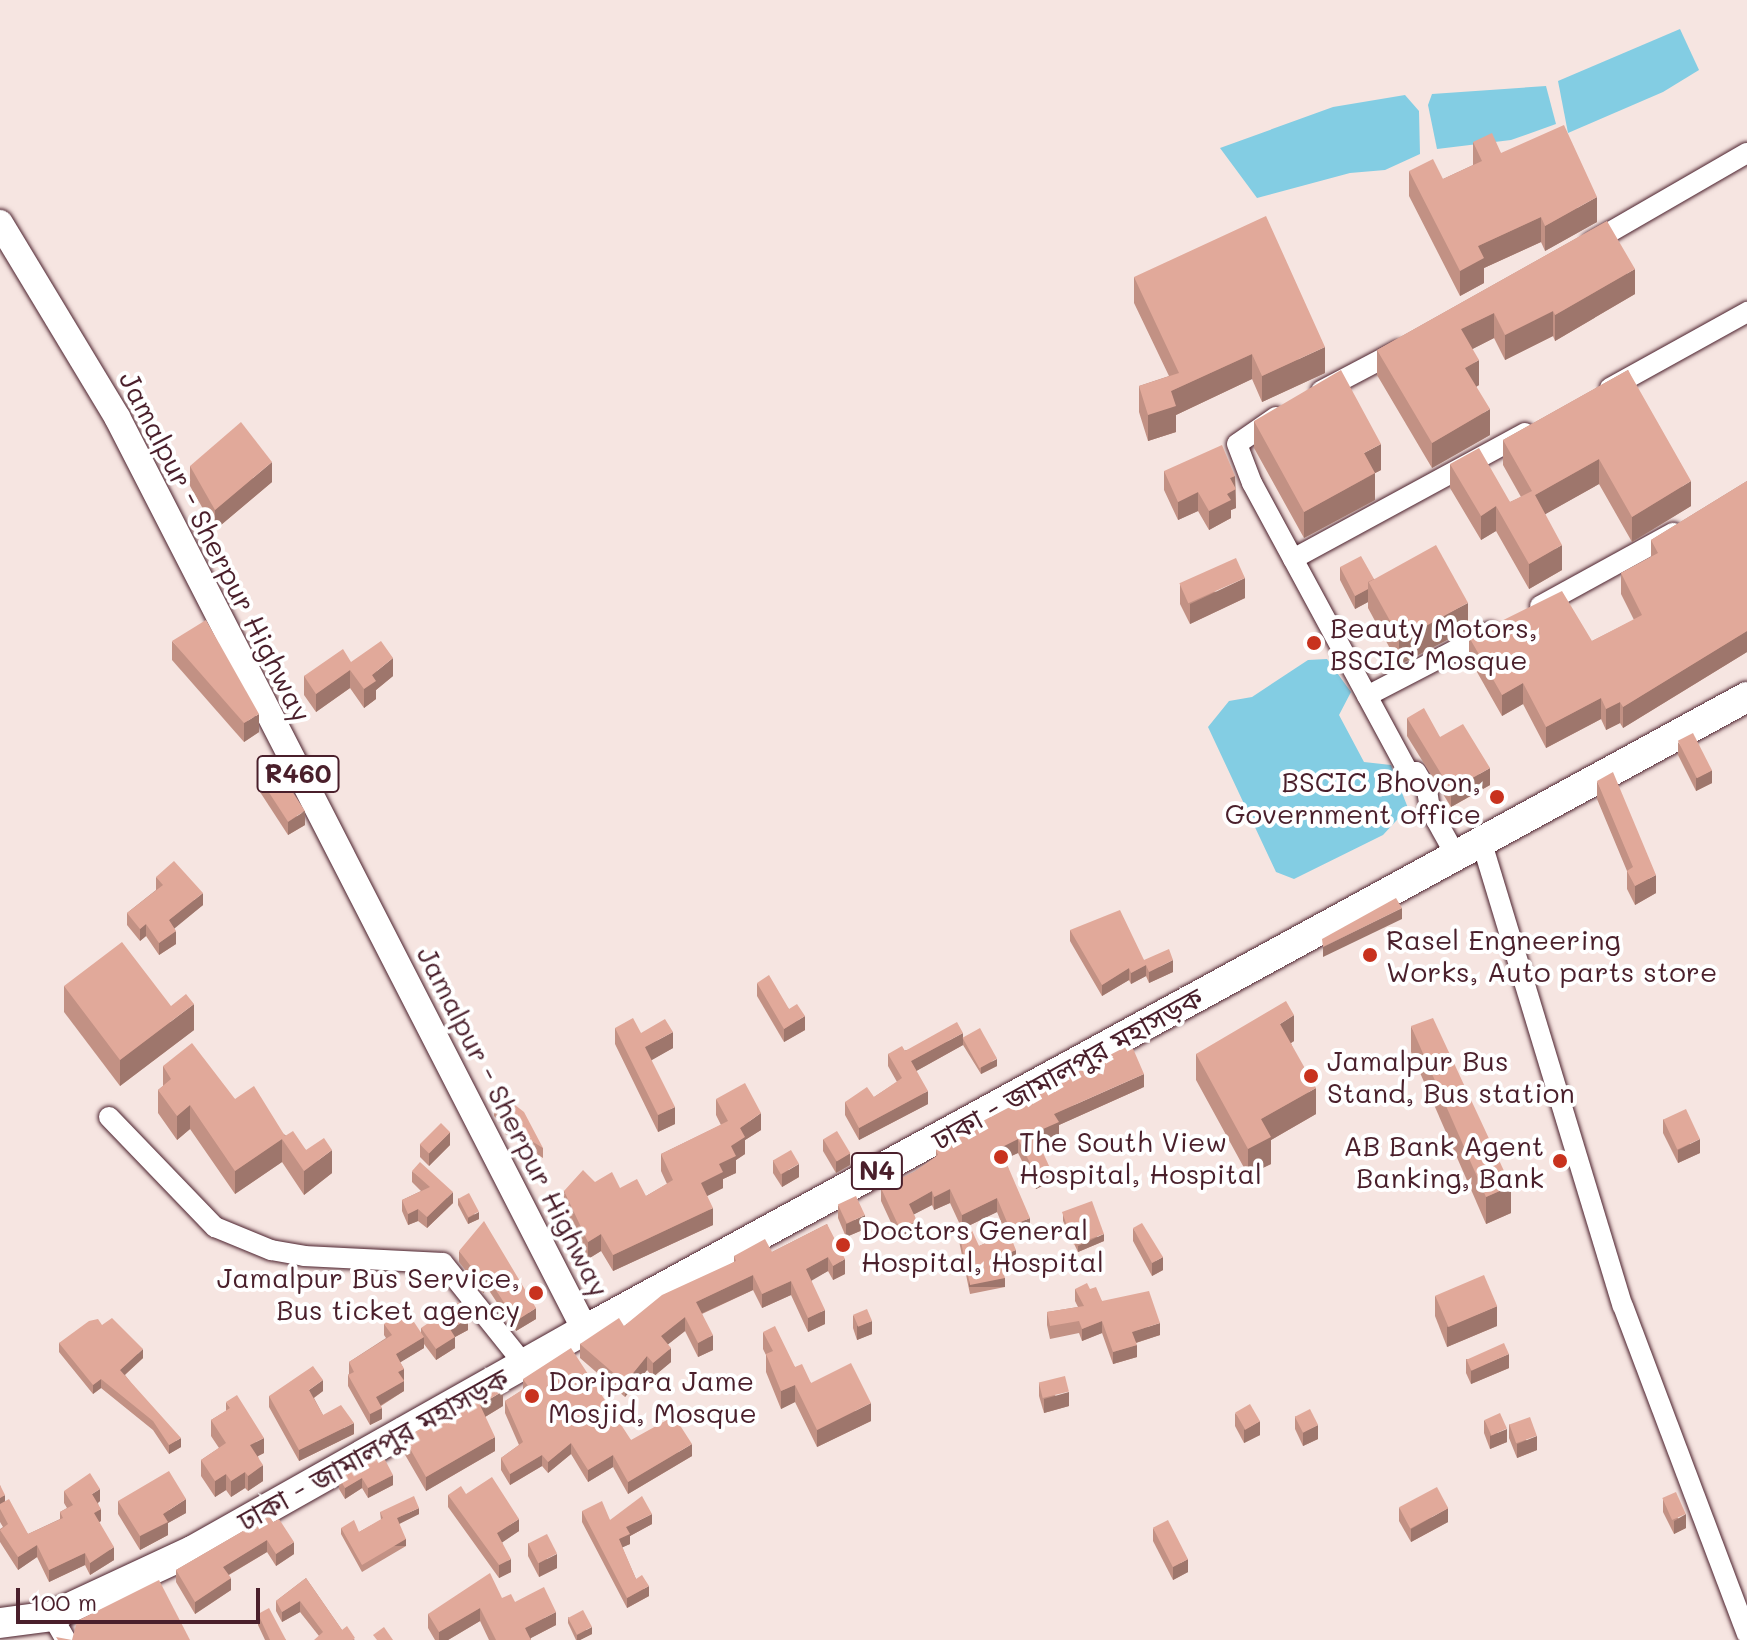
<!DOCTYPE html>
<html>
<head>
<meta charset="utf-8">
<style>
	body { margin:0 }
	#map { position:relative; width:1747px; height:1640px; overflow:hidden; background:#f6e5e1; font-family:Mali,"Noto Sans Bengali",sans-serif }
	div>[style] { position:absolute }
	.water>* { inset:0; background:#83cde3 }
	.roads { filter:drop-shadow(0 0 2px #4a1f2b) drop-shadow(0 0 2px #4a1f2b) }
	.minor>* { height:20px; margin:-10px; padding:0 10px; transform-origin:10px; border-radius:10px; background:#fff }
	.major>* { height:26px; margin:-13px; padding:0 13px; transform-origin:13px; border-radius:13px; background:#fff }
	.highway>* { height:30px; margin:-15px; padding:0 15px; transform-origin:15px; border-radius:15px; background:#fff }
	.wall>* { inset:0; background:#c29184 }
	.shaded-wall>* { inset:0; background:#9e766c; transform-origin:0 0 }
	.building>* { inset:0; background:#e1a99a; transform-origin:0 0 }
	.dots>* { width:22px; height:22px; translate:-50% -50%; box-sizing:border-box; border:4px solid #fff; border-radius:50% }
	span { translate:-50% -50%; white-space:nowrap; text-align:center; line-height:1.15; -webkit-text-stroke:8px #fff; paint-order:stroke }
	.shield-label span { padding:2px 6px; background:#fff; border:2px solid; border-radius:6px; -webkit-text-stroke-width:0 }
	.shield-label { font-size:26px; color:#4a1f2b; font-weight:700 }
	.street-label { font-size:28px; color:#4a1f2b }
	.poi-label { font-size:28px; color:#4a1f2b }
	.left { translate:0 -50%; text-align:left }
	.right { translate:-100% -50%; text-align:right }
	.scale { position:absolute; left:16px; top:1588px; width:244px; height:36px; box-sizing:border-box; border:4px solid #4a1f2b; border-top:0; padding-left:10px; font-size:24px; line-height:28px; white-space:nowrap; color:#4a1f2b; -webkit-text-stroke:6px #fff; paint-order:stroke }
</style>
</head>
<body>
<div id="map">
	<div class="water">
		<div style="clip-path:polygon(1680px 29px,1699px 70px,1663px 92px,1568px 133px,1558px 81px)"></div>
		<div style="clip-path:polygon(1546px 86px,1556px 124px,1511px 140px,1437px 149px,1428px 105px,1432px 94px)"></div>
		<div style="clip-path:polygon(1405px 95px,1419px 111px,1420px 154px,1385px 170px,1350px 173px,1257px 198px,1220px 148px,1333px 107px)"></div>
		<div style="clip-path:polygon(1327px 659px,1351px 692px,1339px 715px,1364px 762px,1391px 765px,1408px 808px,1383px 835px,1294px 879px,1276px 872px,1208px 727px,1229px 701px,1252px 697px,1308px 660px)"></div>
	</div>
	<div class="roads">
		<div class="minor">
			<div style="left:1591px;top:243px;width:180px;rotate:-30deg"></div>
			<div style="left:1610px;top:388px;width:157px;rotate:-29deg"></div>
			<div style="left:1321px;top:391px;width:88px;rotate:-27.7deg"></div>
			<div style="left:1276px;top:417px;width:47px;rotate:145.3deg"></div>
			<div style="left:1237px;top:444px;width:42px;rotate:69deg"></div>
			<div style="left:1252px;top:483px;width:328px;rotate:61.6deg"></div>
			<div style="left:1408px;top:772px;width:8px"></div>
			<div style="left:1416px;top:772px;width:21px;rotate:59deg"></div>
			<div style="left:1427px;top:790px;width:19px;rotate:81deg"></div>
			<div style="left:1430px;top:809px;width:51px;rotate:60.9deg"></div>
			<div style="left:1293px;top:559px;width:264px;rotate:-28.5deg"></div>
			<div style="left:1540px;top:606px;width:152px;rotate:-28.8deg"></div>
			<div style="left:1367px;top:696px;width:139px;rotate:-27.5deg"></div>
			<div style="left:1481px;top:840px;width:487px;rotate:73.1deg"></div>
			<div style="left:1623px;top:1306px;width:351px;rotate:69.3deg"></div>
			<div style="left:109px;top:1117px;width:153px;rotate:46.1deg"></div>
			<div style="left:215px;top:1227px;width:61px;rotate:22.3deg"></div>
			<div style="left:271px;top:1250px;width:34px;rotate:10deg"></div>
			<div style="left:304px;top:1256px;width:139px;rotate:2.9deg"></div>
			<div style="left:443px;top:1263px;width:129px;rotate:51.3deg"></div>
			<div style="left:52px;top:1616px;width:28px;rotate:60deg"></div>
		</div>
		<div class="major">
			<div style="left:0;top:223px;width:227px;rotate:58.9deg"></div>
			<div style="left:117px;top:417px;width:1026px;rotate:62.86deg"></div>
		</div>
		<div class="highway">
			<div style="left:0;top:1623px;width:52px;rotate:-7.7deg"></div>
			<div style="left:52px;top:1616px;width:154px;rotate:-24.9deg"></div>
			<div style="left:192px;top:1551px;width:451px;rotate:-29.4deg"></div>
			<div style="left:585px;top:1330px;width:1323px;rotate:-28.58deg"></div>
		</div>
	</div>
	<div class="wall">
		<div style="clip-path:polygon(1473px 142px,1501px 153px,1597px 222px,1545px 251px,1541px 242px,1484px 268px,1484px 283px,1460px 296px,1409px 196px,1409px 171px,1443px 179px,1473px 165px)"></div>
		<div style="clip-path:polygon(1607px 221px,1635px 294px,1555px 341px,1553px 336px,1505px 360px,1494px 338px,1472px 349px,1479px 385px,1476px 387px,1490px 435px,1432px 468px,1377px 375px,1377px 350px)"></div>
		<div style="clip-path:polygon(1134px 277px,1325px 373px,1262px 402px,1252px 379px,1176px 415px,1176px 432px,1148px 441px,1139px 412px,1139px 386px,1169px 376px,1134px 303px)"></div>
		<div style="clip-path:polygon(1628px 370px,1691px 506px,1632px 542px,1599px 484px,1545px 514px,1562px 570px,1529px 589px,1496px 531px,1481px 540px,1450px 488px,1450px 464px,1510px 502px,1521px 497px,1503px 465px,1503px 440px)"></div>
		<div style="clip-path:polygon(1254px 421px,1381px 470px,1375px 473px,1375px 500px,1304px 538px,1254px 448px)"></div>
		<div style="clip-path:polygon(190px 466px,272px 482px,215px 530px,190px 486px)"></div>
		<div style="clip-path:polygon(1164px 471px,1235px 476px,1236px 508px,1231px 510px,1231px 518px,1209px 530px,1198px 511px,1178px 520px,1164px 490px)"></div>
		<div style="clip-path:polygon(1747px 481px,1747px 652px,1623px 728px,1620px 723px,1606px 730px,1601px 719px,1546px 748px,1523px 704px,1502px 716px,1469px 658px,1469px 637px,1592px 641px,1634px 620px,1621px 594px,1621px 573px,1651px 557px,1651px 540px)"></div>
		<div style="clip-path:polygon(1340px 567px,1374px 579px,1468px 629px,1399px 665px,1368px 608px,1368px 602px,1355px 609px,1340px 580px)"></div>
		<div style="clip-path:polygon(1180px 584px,1245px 598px,1190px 624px,1180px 604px)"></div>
		<div style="clip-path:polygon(172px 641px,259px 732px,244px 742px,172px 660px)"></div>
		<div style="clip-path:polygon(351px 662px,393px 676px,376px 690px,376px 699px,364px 708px,350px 688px,316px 712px,304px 695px,304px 676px)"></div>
		<div style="clip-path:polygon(1407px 718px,1440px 737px,1490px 785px,1451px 807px,1407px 736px)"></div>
		<div style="clip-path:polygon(1678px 742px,1712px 783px,1696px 791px,1678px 755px)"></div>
		<div style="clip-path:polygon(260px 778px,305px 825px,288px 835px,260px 792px)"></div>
		<div style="clip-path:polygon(1597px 781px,1656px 893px,1635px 905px,1627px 889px,1627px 871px,1597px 799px)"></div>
		<div style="clip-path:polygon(156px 877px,203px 905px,174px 928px,176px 944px,159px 955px,146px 936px,140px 941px,127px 925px,127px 913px,156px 890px)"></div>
		<div style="clip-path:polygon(1070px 930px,1144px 960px,1173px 972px,1149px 983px,1146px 976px,1131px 984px,1129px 980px,1102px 996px,1070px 941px)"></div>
		<div style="clip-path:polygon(757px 983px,789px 1009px,805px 1030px,784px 1042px,757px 996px)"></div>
		<div style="clip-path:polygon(64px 986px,194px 1030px,120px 1086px,64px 1012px)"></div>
		<div style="clip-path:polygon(1411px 1026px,1511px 1213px,1486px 1224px,1411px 1052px)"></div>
		<div style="clip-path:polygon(615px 1028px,641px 1033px,673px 1048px,651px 1060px,675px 1124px,658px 1132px,615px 1044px)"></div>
		<div style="clip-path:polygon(963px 1038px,997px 1066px,981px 1074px,963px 1045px,916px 1071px,928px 1104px,859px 1140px,845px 1115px,845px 1102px,874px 1097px,897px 1082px,888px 1066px,888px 1054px)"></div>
		<div style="clip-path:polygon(1294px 1041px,1291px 1043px,1316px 1114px,1271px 1140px,1271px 1164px,1248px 1175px,1196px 1080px,1196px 1054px)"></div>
		<div style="clip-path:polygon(163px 1066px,235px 1099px,306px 1150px,332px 1173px,304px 1195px,282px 1162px,235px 1194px,190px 1129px,177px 1140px,158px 1113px,158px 1090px,163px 1086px)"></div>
		<div style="clip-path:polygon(1144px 1087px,1059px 1125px,1059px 1136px,1040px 1145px,1050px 1182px,1036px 1189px,1018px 1153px,1005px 1159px,1030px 1232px,1012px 1239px,1016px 1259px,1001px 1266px,1005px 1287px,970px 1294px,959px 1241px,959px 1232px,979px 1246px,1006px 1234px,997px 1212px,962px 1229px,950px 1203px,934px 1210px,932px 1205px,914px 1214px,917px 1235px,900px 1242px,881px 1201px,881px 1188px,914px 1172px,936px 1157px,936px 1150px,954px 1141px,954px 1136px)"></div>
		<div style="clip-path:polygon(716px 1099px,761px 1130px,745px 1140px,745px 1154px,736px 1160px,736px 1173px,723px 1179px,723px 1188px,707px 1196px,713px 1225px,613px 1271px,601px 1251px,588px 1259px,564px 1207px,564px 1191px,595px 1182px,646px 1196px,667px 1184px,661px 1171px,661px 1154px,721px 1125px,716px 1115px)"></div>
		<div style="clip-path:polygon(494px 1107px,543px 1148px,543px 1158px,505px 1134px,505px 1128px,494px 1116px)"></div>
		<div style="clip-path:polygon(1663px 1119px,1700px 1153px,1678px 1163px,1663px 1133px)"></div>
		<div style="clip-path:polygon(823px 1139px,850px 1165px,836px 1173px,823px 1151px)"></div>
		<div style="clip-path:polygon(420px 1144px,450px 1145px,429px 1166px,420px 1157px)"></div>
		<div style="clip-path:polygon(773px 1160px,799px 1177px,782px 1187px,773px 1173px)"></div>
		<div style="clip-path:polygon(412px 1171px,453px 1203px,427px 1228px,418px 1221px,408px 1225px,402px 1211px,402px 1200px,421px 1191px,412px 1182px)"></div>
		<div style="clip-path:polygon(458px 1198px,479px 1219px,468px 1224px,458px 1205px)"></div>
		<div style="clip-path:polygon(838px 1205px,865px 1229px,846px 1237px,838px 1218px)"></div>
		<div style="clip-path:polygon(1063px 1214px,1104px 1241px,1078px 1252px,1063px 1221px)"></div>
		<div style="clip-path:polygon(827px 1224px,845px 1274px,833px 1280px,828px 1271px,811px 1280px,825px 1324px,808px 1332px,791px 1295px,762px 1308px,753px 1290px,702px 1314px,713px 1350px,698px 1357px,685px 1331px,668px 1344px,671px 1362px,653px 1377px,647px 1370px,625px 1397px,580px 1358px,580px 1344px,624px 1326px,734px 1262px,734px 1256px,772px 1252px)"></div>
		<div style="clip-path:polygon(1133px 1228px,1163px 1270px,1152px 1276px,1133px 1241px)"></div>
		<div style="clip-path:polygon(459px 1251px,536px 1319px,516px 1331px,488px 1289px,483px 1293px,459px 1262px)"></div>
		<div style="clip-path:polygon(1075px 1289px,1090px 1289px,1102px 1301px,1160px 1335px,1136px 1343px,1137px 1357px,1113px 1364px,1102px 1333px,1082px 1341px,1079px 1333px,1050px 1339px,1047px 1325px,1047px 1312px,1078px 1307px,1075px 1301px)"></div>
		<div style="clip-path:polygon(1435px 1296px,1497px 1326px,1447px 1347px,1435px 1316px)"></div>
		<div style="clip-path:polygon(853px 1315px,872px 1334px,857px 1340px,853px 1328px)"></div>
		<div style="clip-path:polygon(384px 1324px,421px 1333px,421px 1328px,468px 1330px,455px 1337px,455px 1348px,436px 1360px,424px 1344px,424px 1348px,400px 1362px,404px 1369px,404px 1391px,381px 1406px,382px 1419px,370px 1425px,348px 1386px,348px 1375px,349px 1374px,349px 1362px,386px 1338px,384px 1335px)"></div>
		<div style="clip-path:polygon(102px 1325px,143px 1358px,125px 1375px,181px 1447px,169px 1454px,153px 1430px,101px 1388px,93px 1394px,59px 1352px,59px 1343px)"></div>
		<div style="clip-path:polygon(763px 1332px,795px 1367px,811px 1383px,871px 1421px,817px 1447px,795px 1402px,781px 1409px,766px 1372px,766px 1355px,763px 1349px)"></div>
		<div style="clip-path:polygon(1466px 1359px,1509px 1368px,1471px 1384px,1466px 1373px)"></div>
		<div style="clip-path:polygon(523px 1379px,631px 1440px,692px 1456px,628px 1494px,613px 1467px,588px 1482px,571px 1454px,548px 1473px,542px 1466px,510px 1485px,501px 1470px,501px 1458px,519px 1445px,505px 1413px,505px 1401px,523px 1390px)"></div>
		<div style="clip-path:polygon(1039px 1383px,1069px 1406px,1044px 1413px,1039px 1396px)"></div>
		<div style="clip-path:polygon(323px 1391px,314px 1398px,323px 1415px,354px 1434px,299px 1461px,269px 1407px,269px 1396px)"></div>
		<div style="clip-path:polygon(226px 1402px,264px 1453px,258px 1456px,263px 1481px,248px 1491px,245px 1488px,231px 1497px,226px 1490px,215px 1497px,201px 1476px,201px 1460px,219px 1448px,211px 1436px,211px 1420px,226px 1411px)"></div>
		<div style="clip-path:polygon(503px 1406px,485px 1417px,495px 1451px,426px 1491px,404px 1453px,404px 1438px)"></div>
		<div style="clip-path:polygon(1235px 1413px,1260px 1435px,1244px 1443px,1235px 1426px)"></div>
		<div style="clip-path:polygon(1295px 1416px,1318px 1439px,1303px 1446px,1295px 1429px)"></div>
		<div style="clip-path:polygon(1484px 1420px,1507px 1442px,1490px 1449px,1484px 1433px)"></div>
		<div style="clip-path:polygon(1509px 1424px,1537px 1450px,1517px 1458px,1509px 1438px)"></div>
		<div style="clip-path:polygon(383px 1456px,393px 1485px,368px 1498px,362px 1488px,345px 1499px,339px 1489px,339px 1478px)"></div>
		<div style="clip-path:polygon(0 1485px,5px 1502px,28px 1534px,60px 1519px,60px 1512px,67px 1508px,64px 1503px,64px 1491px,100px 1501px,98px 1503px,101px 1521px,99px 1522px,114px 1560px,90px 1575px,85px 1565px,49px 1582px,37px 1557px,18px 1570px,0 1542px,0 1529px,3px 1527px,0 1522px)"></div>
		<div style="clip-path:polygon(466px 1494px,519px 1531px,502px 1542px,511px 1572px,499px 1578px,448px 1507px,448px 1495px)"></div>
		<div style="clip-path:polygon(1663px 1499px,1686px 1528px,1674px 1534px,1663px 1512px)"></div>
		<div style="clip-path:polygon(118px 1501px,186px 1513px,168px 1523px,168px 1535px,140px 1550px,118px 1514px)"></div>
		<div style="clip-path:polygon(1399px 1508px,1448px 1522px,1411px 1542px,1399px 1521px)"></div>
		<div style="clip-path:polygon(582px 1511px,610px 1520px,652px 1524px,630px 1536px,630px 1544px,622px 1547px,636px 1579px,649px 1596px,627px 1608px,582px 1522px)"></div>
		<div style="clip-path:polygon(380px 1512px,419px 1514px,399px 1524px,406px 1546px,362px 1572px,341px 1534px,341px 1528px,359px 1532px,381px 1520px)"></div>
		<div style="clip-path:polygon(269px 1516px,294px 1554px,276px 1566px,267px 1552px,229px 1575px,231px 1590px,195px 1614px,176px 1582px,176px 1570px)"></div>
		<div style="clip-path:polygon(1153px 1528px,1188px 1572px,1173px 1580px,1153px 1541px)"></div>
		<div style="clip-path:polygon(528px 1543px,557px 1568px,539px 1577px,528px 1556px)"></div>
		<div style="clip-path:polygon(306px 1578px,342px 1630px,355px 1640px,319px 1636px,300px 1612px,282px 1622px,276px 1611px,276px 1601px)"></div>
		<div style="clip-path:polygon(502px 1598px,515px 1602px,556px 1625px,531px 1638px,531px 1640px,489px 1640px,480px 1621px,448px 1640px,435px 1640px,428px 1628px,428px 1614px)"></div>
		<div style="clip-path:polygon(258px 1614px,286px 1640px,265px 1640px,258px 1625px)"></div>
		<div style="clip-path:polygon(568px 1617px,592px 1634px,580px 1640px,576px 1640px,568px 1623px)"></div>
	</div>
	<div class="shaded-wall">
		<div style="clip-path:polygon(1597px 197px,1597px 222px,1545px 251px,1545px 226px)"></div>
		<div style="clip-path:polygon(1541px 217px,1541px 242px,1484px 268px,1484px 283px,1460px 296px,1460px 271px,1478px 246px)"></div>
		<div style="clip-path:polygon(1635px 269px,1635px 294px,1555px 341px,1555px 315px)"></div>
		<div style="clip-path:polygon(1553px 311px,1553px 336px,1505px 360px,1505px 335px)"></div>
		<div style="clip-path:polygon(1494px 313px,1494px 338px,1461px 355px,1461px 329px)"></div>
		<div style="clip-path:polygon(1325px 347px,1325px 373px,1262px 402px,1262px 376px)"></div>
		<div style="clip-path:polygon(1252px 354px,1252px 379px,1176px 415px,1176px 432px,1148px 441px,1148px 415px,1171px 391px)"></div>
		<div style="clip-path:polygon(1479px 360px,1479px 385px,1465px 393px,1465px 368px)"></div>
		<div style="clip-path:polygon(1490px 409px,1490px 435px,1432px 468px,1432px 443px)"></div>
		<div style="clip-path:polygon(1381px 444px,1381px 470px,1364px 479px,1364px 453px)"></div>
		<div style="clip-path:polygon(1599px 459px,1599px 484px,1535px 520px,1535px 495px)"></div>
		<div style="clip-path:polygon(272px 462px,272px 482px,215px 530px,215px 510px)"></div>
		<div style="clip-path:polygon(1375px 473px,1375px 500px,1304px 538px,1304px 512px)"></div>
		<div style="clip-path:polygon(1235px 476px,1236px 508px,1231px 510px,1231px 518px,1209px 530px,1209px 511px,1227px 494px,1230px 478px)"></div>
		<div style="clip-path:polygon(1691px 481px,1691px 506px,1632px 542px,1632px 517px)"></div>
		<div style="clip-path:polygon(1198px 492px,1198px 511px,1178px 520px,1178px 502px)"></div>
		<div style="clip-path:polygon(1496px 506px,1496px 531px,1481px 540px,1481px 516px)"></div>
		<div style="clip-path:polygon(1562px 545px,1562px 570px,1529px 589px,1529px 564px)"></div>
		<div style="clip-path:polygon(1245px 578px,1245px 598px,1190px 624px,1190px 604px)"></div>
		<div style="clip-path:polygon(1368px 589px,1368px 602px,1355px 609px,1355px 596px)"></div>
		<div style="clip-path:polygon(1468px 603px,1468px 629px,1399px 665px,1399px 638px)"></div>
		<div style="clip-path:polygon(1747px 631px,1747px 652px,1623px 728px,1623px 707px)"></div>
		<div style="clip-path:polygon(393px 658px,393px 676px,376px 690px,376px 699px,364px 708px,364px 689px,372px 675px)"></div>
		<div style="clip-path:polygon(350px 670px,350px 688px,316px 712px,316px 694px)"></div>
		<div style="clip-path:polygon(1523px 683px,1523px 704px,1502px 716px,1502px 695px)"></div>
		<div style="clip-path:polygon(1601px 698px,1601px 719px,1546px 748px,1546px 727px)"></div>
		<div style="clip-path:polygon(1620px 702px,1620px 723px,1606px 730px,1606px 709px)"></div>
		<div style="clip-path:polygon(259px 714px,259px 732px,244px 742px,244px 723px)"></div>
		<div style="clip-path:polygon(1490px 768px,1490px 785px,1451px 807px,1451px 790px)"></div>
		<div style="clip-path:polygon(1712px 770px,1712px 783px,1696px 791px,1696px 778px)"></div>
		<div style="clip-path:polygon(305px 811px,305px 825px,288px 835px,288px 822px)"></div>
		<div style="clip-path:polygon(1656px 875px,1656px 893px,1635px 905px,1635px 886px)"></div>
		<div style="clip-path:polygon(203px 893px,203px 905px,169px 933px,169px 920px)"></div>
		<div style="clip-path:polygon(1402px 908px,1402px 919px,1323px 957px,1323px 947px)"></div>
		<div style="clip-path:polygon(146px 924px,146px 936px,140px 941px,140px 929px)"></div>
		<div style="clip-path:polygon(176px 931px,176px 944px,159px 955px,159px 943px)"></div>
		<div style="clip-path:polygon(1173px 960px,1173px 972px,1149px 983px,1149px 972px)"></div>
		<div style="clip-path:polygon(1146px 965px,1146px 976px,1131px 984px,1131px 973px)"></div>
		<div style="clip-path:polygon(1129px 968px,1129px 980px,1102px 996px,1102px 985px)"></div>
		<div style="clip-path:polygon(194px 1004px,194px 1030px,120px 1086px,120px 1060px)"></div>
		<div style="clip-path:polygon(1294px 1015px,1294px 1041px,1280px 1050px,1280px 1024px)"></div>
		<div style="clip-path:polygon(805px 1016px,805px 1030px,784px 1042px,784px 1029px)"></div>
		<div style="clip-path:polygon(673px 1032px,673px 1048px,645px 1064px,645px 1047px)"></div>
		<div style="clip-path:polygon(963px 1033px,963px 1045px,911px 1074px,911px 1061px)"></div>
		<div style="clip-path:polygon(997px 1059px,997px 1066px,981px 1074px,981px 1067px)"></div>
		<div style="clip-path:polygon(1144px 1074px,1144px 1087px,1059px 1125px,1059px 1136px,1034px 1147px,1034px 1133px,1054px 1114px)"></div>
		<div style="clip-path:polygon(1316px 1088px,1316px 1114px,1271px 1140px,1271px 1164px,1248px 1175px,1248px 1149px,1261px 1119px)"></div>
		<div style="clip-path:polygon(928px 1091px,928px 1104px,859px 1140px,859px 1128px)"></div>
		<div style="clip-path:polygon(190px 1105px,190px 1129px,177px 1140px,177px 1116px)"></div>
		<div style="clip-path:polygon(675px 1107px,675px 1124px,658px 1132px,658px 1115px)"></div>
		<div style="clip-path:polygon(761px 1113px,761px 1130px,745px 1140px,745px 1154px,736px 1160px,736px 1173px,723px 1179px,723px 1188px,701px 1199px,701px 1183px,719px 1164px,731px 1146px,740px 1128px)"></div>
		<div style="clip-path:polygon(450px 1132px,450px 1145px,429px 1166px,429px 1153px)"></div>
		<div style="clip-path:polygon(282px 1139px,282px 1162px,235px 1194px,235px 1171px)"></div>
		<div style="clip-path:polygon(1018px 1139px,1018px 1153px,1000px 1161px,1000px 1148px)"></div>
		<div style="clip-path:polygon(1700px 1139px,1700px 1153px,1678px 1163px,1678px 1150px)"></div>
		<div style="clip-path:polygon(332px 1150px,332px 1173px,304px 1195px,304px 1171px)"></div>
		<div style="clip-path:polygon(850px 1153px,850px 1165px,836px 1173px,836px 1161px)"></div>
		<div style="clip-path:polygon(799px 1164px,799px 1177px,782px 1187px,782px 1174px)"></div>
		<div style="clip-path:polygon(1050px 1168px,1050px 1182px,1036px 1189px,1036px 1175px)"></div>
		<div style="clip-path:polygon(1511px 1186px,1511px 1213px,1486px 1224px,1486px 1197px)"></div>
		<div style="clip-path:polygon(950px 1189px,950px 1203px,934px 1210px,934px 1197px)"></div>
		<div style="clip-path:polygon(932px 1191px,932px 1205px,909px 1217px,909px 1204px)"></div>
		<div style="clip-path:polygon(453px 1192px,453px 1203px,427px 1228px,427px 1217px)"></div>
		<div style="clip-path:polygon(997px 1198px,997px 1212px,962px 1229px,962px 1215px)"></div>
		<div style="clip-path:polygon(713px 1208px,713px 1225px,613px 1271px,613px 1255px)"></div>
		<div style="clip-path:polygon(418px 1209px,418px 1221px,408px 1225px,408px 1214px)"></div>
		<div style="clip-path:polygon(479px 1212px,479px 1219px,468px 1224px,468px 1218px)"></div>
		<div style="clip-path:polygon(865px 1215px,865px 1229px,846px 1237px,846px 1224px)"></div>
		<div style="clip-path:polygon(1030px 1218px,1030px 1232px,1009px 1241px,1009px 1227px)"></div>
		<div style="clip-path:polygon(917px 1221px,917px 1235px,900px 1242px,900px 1229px)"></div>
		<div style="clip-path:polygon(601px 1234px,601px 1251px,588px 1259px,588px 1242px)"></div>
		<div style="clip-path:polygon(1104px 1234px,1104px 1241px,1078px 1252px,1078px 1246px)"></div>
		<div style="clip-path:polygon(1016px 1250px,1016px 1259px,998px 1267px,998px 1258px)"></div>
		<div style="clip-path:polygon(828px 1257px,828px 1271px,806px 1284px,806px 1269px)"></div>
		<div style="clip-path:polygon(1163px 1257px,1163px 1270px,1152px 1276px,1152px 1263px)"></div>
		<div style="clip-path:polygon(845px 1259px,845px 1274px,833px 1280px,833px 1266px)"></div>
		<div style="clip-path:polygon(753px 1275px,753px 1290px,696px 1316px,696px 1302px)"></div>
		<div style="clip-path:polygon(488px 1278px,488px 1289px,483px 1293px,483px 1282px)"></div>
		<div style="left:1005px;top:1278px;width:9px;height:36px;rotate:90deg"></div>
		<div style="clip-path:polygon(791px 1281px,791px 1295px,762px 1308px,762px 1294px)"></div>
		<div style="clip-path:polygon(1497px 1306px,1497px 1326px,1447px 1347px,1447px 1327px)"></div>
		<div style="clip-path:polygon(536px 1308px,536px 1319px,516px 1331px,516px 1321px)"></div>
		<div style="clip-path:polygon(825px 1310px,825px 1324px,808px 1332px,808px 1318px)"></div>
		<div style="clip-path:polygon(685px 1317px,685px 1331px,661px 1350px,661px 1336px)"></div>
		<div style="clip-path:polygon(468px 1319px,468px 1330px,455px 1337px,455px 1348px,436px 1360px,436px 1349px,450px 1329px)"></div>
		<div style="clip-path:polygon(872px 1321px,872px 1334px,857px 1340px,857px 1326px)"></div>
		<div style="clip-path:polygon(1102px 1321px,1102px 1333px,1082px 1341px,1082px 1329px)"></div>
		<div style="clip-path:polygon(1160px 1323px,1160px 1335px,1132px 1344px,1132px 1332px)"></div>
		<div style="clip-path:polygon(713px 1335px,713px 1350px,698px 1357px,698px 1343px)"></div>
		<div style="clip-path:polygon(424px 1337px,424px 1348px,396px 1365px,396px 1354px)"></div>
		<div style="clip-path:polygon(1137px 1345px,1137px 1357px,1113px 1364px,1113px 1352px)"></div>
		<div style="clip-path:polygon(671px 1348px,671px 1362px,653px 1377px,653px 1363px)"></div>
		<div style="clip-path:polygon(143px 1349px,143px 1358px,120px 1379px,120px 1370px)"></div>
		<div style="clip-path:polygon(1509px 1354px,1509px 1368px,1471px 1384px,1471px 1370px)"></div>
		<div style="clip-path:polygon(647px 1356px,647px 1370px,625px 1397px,625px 1383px)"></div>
		<div style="clip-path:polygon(404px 1369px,404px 1380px,398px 1372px)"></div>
		<div style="clip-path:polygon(101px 1379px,101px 1388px,93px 1394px,93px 1385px)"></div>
		<div style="clip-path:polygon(323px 1380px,323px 1391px,309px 1401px,309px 1390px)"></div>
		<div style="clip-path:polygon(404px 1381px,404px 1391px,376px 1408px,376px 1397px)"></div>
		<div style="clip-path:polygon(795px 1385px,795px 1402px,781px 1409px,781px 1391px)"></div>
		<div style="clip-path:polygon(503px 1391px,503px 1406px,480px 1420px,480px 1405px)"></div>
		<div style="clip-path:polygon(1069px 1392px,1069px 1406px,1044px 1413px,1044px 1399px)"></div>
		<div style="clip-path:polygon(871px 1403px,871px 1421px,817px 1447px,817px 1430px)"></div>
		<div style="clip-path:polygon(382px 1408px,382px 1419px,370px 1425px,370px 1414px)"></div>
		<div style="clip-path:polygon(1260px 1421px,1260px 1435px,1244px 1443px,1244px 1430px)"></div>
		<div style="clip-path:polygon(354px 1423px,354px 1434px,299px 1461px,299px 1450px)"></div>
		<div style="clip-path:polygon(1318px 1425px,1318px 1439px,1303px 1446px,1303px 1432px)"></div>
		<div style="clip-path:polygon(1507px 1429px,1507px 1442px,1490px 1449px,1490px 1436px)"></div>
		<div style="clip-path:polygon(1537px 1436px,1537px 1450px,1517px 1458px,1517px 1444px)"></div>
		<div style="clip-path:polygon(495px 1437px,495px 1451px,426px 1491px,426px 1477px)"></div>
		<div style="clip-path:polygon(181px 1438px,181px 1447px,169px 1454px,169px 1445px)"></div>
		<div style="clip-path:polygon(264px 1438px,264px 1453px,250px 1460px,250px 1445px)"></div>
		<div style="clip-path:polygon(571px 1443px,571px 1454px,548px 1473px,548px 1462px)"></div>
		<div style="clip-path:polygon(692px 1444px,692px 1456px,628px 1494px,628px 1482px)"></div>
		<div style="clip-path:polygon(542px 1455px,542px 1466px,510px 1485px,510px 1474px)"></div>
		<div style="clip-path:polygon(613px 1455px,613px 1467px,588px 1482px,588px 1470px)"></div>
		<div style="clip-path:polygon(263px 1465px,263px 1481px,248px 1491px,248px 1476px)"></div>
		<div style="clip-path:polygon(245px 1472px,245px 1488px,231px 1497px,231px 1481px)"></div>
		<div style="clip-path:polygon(226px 1474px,226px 1490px,215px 1497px,215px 1481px)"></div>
		<div style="clip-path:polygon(393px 1475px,393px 1485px,368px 1498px,368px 1488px)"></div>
		<div style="clip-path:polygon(362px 1478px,362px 1488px,345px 1499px,345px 1488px)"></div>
		<div style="clip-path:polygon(100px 1489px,100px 1501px,92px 1507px,92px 1494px)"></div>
		<div style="clip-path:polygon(5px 1495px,5px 1509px,0 1509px,0 1498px)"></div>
		<div style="clip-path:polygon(186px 1499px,186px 1513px,168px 1523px,168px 1535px,140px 1550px,140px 1536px,163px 1514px)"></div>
		<div style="clip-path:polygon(419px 1508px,419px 1514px,397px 1525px,397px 1518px)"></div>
		<div style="clip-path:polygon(1448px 1508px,1448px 1522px,1411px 1542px,1411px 1529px)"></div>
		<div style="clip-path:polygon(101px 1509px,101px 1521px,94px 1525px,94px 1513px)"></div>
		<div style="clip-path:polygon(652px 1514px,652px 1524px,630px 1536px,630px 1544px,619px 1549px,619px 1539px,626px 1527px)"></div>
		<div style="clip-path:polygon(1686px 1514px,1686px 1528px,1674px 1534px,1674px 1521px)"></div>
		<div style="clip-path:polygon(519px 1519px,519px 1531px,497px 1546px,497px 1533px)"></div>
		<div style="left:406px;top:1539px;width:7px;height:51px;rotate:90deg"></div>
		<div style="clip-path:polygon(267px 1540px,267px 1552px,223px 1578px,223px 1567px)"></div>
		<div style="clip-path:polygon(294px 1542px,294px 1554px,276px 1566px,276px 1554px)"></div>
		<div style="clip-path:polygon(37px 1545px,37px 1557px,18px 1570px,18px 1557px)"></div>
		<div style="clip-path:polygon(114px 1547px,114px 1560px,90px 1575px,90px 1563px)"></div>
		<div style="clip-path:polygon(85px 1553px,85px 1565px,49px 1582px,49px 1570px)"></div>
		<div style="clip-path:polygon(557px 1554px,557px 1568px,539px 1577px,539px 1563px)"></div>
		<div style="clip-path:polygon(511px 1559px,511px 1572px,499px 1578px,499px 1565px)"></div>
		<div style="clip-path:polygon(1188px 1559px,1188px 1572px,1173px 1580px,1173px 1567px)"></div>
		<div style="clip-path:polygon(231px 1578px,231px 1590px,195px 1614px,195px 1602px)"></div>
		<div style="clip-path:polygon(649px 1586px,649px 1596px,627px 1608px,627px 1598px)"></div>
		<div style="clip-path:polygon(300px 1601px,300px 1612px,282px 1622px,282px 1612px)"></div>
		<div style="clip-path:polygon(480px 1608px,480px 1621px,448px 1640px,439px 1640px,439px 1632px)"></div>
		<div style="clip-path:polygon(556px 1612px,556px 1625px,527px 1640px,525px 1628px)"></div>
		<div style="clip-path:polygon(592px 1627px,592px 1634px,580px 1640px,577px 1640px,577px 1635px)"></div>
	</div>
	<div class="building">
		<div style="clip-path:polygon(1564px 125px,1597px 197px,1545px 226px,1541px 217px,1478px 246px,1484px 258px,1460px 271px,1409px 171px,1433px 159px,1443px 179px,1482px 161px,1473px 142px,1492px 133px,1501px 153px)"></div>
		<div style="clip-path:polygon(1266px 216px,1325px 347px,1262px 376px,1252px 354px,1171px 391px,1176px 406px,1148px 415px,1139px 386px,1179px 373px,1134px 277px)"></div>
		<div style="clip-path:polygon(1607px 221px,1635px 269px,1555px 315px,1553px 311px,1505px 335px,1494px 313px,1461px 329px,1479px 360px,1465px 368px,1490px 409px,1432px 443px,1377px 350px)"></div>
		<div style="clip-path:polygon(1341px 370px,1381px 444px,1364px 453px,1375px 473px,1304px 512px,1254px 421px)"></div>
		<div style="clip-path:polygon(1628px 370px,1691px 481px,1632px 517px,1599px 459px,1535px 495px,1562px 545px,1529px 564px,1496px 506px,1481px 516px,1450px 464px,1479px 448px,1510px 502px,1532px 491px,1503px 440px)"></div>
		<div style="clip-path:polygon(241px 422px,272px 462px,215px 510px,190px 466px)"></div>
		<div style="clip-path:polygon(1222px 445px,1235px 476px,1230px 478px,1236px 489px,1227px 494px,1231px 500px,1209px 511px,1198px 492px,1178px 502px,1164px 471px)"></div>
		<div style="clip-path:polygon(1747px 481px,1747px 631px,1623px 707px,1620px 702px,1606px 709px,1601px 698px,1546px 727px,1523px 683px,1502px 695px,1469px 637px,1562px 591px,1592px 641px,1642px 615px,1621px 573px,1658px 553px,1651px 540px)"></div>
		<div style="left:1436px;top:545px;width:66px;height:77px;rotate:61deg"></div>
		<div style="clip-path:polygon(1361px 556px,1374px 579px,1368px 582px,1368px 589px,1355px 596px,1340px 567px)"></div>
		<div style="left:1236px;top:558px;width:22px;height:62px;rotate:66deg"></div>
		<div style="clip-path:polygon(206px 620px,259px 714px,244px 723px,172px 641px)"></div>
		<div style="clip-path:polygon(381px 641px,393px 658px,372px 675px,376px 681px,364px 689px,350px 670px,316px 694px,304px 676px,343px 649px,351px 662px)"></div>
		<div style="clip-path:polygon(1424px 708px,1440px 737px,1463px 724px,1490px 768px,1451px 790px,1407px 718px)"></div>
		<div style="left:1693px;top:733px;width:42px;height:17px;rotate:63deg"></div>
		<div style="left:277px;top:768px;width:51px;height:20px;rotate:57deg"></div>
		<div style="clip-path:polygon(1613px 772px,1656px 875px,1635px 886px,1627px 871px,1633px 867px,1597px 781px)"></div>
		<div style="clip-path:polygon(174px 861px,203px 893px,169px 920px,176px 931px,159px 943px,146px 924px,140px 929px,127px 913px,163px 885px,156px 877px)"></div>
		<div style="clip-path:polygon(1396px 898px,1402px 908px,1323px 947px,1322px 939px)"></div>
		<div style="clip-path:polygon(1120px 910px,1144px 960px,1169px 949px,1173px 960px,1149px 972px,1146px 965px,1131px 973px,1129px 968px,1102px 985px,1070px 930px)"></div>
		<div style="clip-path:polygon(122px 942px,171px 1006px,186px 994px,194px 1004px,120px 1060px,64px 986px)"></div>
		<div style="clip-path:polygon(769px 975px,789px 1009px,797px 1004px,805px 1016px,784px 1029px,757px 983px)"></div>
		<div style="clip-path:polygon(1286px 1001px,1294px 1015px,1280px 1024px,1316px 1088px,1261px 1119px,1271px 1137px,1248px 1149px,1196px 1054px)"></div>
		<div style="clip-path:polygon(633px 1018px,641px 1033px,665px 1019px,673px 1032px,645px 1047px,675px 1107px,658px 1115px,615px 1028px)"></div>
		<div style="clip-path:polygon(1433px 1018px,1511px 1186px,1486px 1197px,1411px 1026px)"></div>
		<div style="clip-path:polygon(957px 1022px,963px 1033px,911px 1061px,928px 1091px,859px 1128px,845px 1102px,867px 1087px,874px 1097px,902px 1078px,888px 1054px,902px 1046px,905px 1051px)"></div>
		<div style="left:980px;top:1028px;width:35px;height:20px;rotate:61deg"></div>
		<div style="clip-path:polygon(192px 1043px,235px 1099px,254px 1086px,285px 1136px,293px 1131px,306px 1150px,324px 1138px,332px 1150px,304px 1171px,282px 1139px,235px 1171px,190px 1105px,177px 1116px,158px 1090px,171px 1079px,163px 1066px)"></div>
		<div style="clip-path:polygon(1131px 1044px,1144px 1074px,1054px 1114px,1059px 1122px,1034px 1133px,1050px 1168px,1036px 1175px,1018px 1139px,1000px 1148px,1030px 1218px,1009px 1227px,997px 1198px,962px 1215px,950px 1189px,934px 1197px,932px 1191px,909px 1204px,917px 1221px,900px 1229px,881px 1188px,914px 1172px,938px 1155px,936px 1150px,956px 1140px,954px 1136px)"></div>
		<div style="clip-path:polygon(745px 1083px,761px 1113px,740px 1128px,745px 1137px,731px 1146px,736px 1156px,719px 1164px,723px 1172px,701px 1183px,713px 1208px,613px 1255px,601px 1234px,588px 1242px,564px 1191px,583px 1170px,595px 1182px,612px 1172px,620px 1188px,637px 1179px,646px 1196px,673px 1180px,661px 1154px,728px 1121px,716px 1099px)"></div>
		<div style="clip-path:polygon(501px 1094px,524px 1112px,543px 1148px,505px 1125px,508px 1121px,494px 1107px)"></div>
		<div style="left:1686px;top:1109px;width:33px;height:25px;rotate:65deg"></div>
		<div style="left:441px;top:1123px;width:13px;height:30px;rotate:45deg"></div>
		<div style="left:837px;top:1131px;width:26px;height:16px;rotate:59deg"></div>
		<div style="left:791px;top:1150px;width:16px;height:21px;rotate:60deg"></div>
		<div style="clip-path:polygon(420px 1162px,453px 1192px,427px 1217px,418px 1209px,408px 1214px,402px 1200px,430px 1187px,412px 1171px)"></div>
		<div style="left:469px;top:1193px;width:21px;height:12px;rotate:62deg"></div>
		<div style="left:856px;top:1196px;width:21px;height:20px;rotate:65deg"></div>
		<div style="left:1092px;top:1201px;width:35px;height:32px;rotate:70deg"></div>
		<div style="clip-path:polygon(484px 1221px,536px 1308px,516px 1321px,488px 1278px,483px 1282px,459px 1251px)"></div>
		<div style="clip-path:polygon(1142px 1223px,1163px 1257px,1152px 1263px,1133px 1228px)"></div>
		<div style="clip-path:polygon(827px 1224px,845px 1259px,833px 1266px,828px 1257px,806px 1269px,825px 1310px,808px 1318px,791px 1281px,762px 1294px,753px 1275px,696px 1302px,713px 1335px,698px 1343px,685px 1317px,661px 1336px,671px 1348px,653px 1363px,647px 1356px,625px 1383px,580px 1344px,619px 1318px,624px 1326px,662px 1295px,736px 1261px,734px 1256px,765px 1239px,772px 1252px)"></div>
		<div style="clip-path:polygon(970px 1226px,979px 1246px,1009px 1233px,1016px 1250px,998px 1258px,1005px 1278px,970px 1285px,959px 1232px)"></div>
		<div style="left:1484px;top:1275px;width:34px;height:53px;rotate:67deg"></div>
		<div style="clip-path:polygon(1087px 1283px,1090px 1289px,1096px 1287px,1102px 1301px,1149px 1291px,1160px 1323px,1132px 1332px,1137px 1345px,1113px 1352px,1102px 1321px,1082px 1329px,1079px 1321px,1050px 1326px,1047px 1312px,1084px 1306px,1075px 1289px)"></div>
		<div style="clip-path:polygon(459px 1302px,468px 1319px,450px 1329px,455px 1337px,436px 1349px,421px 1328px)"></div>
		<div style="left:867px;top:1309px;width:13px;height:15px;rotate:67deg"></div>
		<div style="clip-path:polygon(406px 1310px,424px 1337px,396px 1354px,404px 1369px,398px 1372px,404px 1381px,376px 1397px,382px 1408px,370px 1414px,348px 1375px,354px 1372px,349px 1362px,392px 1335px,384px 1324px)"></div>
		<div style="clip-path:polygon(112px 1318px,143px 1349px,120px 1370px,181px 1438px,169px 1445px,153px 1421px,101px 1379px,93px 1385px,59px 1343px,89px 1321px,98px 1319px,102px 1325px)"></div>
		<div style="clip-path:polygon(775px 1326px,795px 1367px,802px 1364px,811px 1383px,851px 1363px,871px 1403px,817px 1430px,795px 1385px,781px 1391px,766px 1354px,773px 1351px,763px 1332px)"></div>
		<div style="left:1504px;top:1343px;width:12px;height:41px;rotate:66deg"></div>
		<div style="clip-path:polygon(571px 1348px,631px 1440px,674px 1416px,692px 1444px,628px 1482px,613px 1455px,588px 1470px,571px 1443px,548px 1462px,542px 1455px,510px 1474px,501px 1458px,523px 1442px,505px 1401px,528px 1386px,523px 1379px)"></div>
		<div style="clip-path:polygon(313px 1366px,323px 1380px,309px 1390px,323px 1415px,341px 1405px,354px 1423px,299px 1450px,269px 1396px)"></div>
		<div style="left:1065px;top:1376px;width:16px;height:27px;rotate:76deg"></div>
		<div style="clip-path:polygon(499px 1385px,503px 1391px,480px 1405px,495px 1437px,426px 1477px,404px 1438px)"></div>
		<div style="clip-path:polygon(237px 1395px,264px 1438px,250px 1445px,263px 1465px,248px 1476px,245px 1472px,231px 1481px,226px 1474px,215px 1481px,201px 1460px,226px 1443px,211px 1420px,230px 1408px,226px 1402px)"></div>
		<div style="left:1250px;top:1404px;width:20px;height:17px;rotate:60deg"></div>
		<div style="left:1310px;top:1409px;width:18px;height:17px;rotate:63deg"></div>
		<div style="left:1500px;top:1413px;width:17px;height:17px;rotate:66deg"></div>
		<div style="left:1530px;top:1417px;width:20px;height:22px;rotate:70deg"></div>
		<div style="clip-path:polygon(383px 1456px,393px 1475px,368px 1488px,362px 1478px,345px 1488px,339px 1478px)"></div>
		<div style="clip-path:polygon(169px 1471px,186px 1499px,163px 1514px,168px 1522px,140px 1536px,118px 1501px)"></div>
		<div style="clip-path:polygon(90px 1473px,100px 1489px,92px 1494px,101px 1509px,94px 1513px,114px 1547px,90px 1563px,85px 1553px,49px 1570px,37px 1545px,18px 1557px,0 1530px,8px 1524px,0 1509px,0 1504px,9px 1499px,28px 1534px,63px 1518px,60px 1512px,73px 1505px,64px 1491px)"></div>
		<div style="clip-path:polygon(492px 1477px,519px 1519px,497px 1533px,511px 1559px,499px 1565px,448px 1495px,461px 1486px,466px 1494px)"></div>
		<div style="clip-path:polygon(0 1485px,5px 1495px,0 1498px)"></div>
		<div style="left:1437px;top:1487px;width:24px;height:43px;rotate:62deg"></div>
		<div style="left:1676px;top:1492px;width:24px;height:15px;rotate:66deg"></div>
		<div style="clip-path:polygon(414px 1496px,419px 1508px,397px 1518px,406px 1539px,362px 1565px,341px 1528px,354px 1520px,359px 1532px,383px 1518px,380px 1512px)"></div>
		<div style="clip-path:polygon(642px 1496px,652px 1514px,626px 1527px,630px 1534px,619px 1539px,636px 1579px,642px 1575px,649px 1586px,627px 1598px,582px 1511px,602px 1501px,610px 1520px)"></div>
		<div style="clip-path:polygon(269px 1516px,273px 1522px,279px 1519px,294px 1542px,276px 1554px,267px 1540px,223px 1567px,231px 1578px,195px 1602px,176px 1570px)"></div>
		<div style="left:1168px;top:1520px;width:44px;height:17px;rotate:63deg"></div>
		<div style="left:547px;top:1534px;width:22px;height:21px;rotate:63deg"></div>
		<div style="clip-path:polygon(490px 1573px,502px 1598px,511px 1594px,515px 1602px,544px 1587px,556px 1612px,525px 1628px,531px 1640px,496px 1640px,480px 1608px,439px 1632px,428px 1614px)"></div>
		<div style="clip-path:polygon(306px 1578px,342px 1630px,347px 1626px,355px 1638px,352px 1640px,314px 1640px,323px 1632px,300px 1601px,282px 1612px,276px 1601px)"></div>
		<div style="clip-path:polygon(159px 1580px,190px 1640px,72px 1640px,77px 1621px)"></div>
		<div style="clip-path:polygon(269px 1608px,286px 1640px,270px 1640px,258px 1614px)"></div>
		<div style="left:583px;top:1610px;width:19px;height:17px;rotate:62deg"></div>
		<div style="clip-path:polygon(384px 1627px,393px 1640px,377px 1640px,373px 1635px)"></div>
		<div style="clip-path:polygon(56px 1637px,72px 1640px,58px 1640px)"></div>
	</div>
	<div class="dots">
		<div style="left:1314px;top:643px;background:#c8321e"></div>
		<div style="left:1497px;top:797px;background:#c8321e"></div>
		<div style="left:1370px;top:955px;background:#c8321e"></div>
		<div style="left:1311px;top:1076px;background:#c8321e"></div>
		<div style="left:1001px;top:1157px;background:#c8321e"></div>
		<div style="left:1560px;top:1161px;background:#c8321e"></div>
		<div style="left:843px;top:1245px;background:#c8321e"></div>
		<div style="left:536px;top:1293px;background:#c8321e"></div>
		<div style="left:532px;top:1396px;background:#c8321e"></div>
	</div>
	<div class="shield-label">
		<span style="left:298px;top:774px">R460</span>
		<span style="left:877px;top:1171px">N4</span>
	</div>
	<div class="street-label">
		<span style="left:216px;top:546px;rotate:63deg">Jamalpur - Sherpur Highway</span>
		<span style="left:1067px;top:1068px;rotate:-29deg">ঢাকা - জামালপুর মহাসড়ক</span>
		<span style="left:514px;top:1121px;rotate:63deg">Jamalpur - Sherpur Highway</span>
		<span style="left:373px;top:1449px;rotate:-29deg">ঢাকা - জামালপুর মহাসড়ক</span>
	</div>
	<div class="poi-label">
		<span class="left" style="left:1330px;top:643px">Beauty Motors,<br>BSCIC Mosque</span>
		<span class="right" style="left:1481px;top:797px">BSCIC Bhovon,<br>Government office</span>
		<span class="left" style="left:1386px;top:955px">Rasel Engneering<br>Works, Auto parts store</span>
		<span class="left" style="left:1327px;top:1076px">Jamalpur Bus<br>Stand, Bus station</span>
		<span class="left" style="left:1019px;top:1157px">The South View<br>Hospital, Hospital</span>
		<span class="right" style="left:1544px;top:1161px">AB Bank Agent<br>Banking, Bank</span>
		<span class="left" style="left:861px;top:1245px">Doctors General<br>Hospital, Hospital</span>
		<span class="right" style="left:520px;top:1293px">Jamalpur Bus Service,<br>Bus ticket agency</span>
		<span class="left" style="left:548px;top:1396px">Doripara Jame<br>Mosjid, Mosque</span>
	</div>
	<div class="scale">100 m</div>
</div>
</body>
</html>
